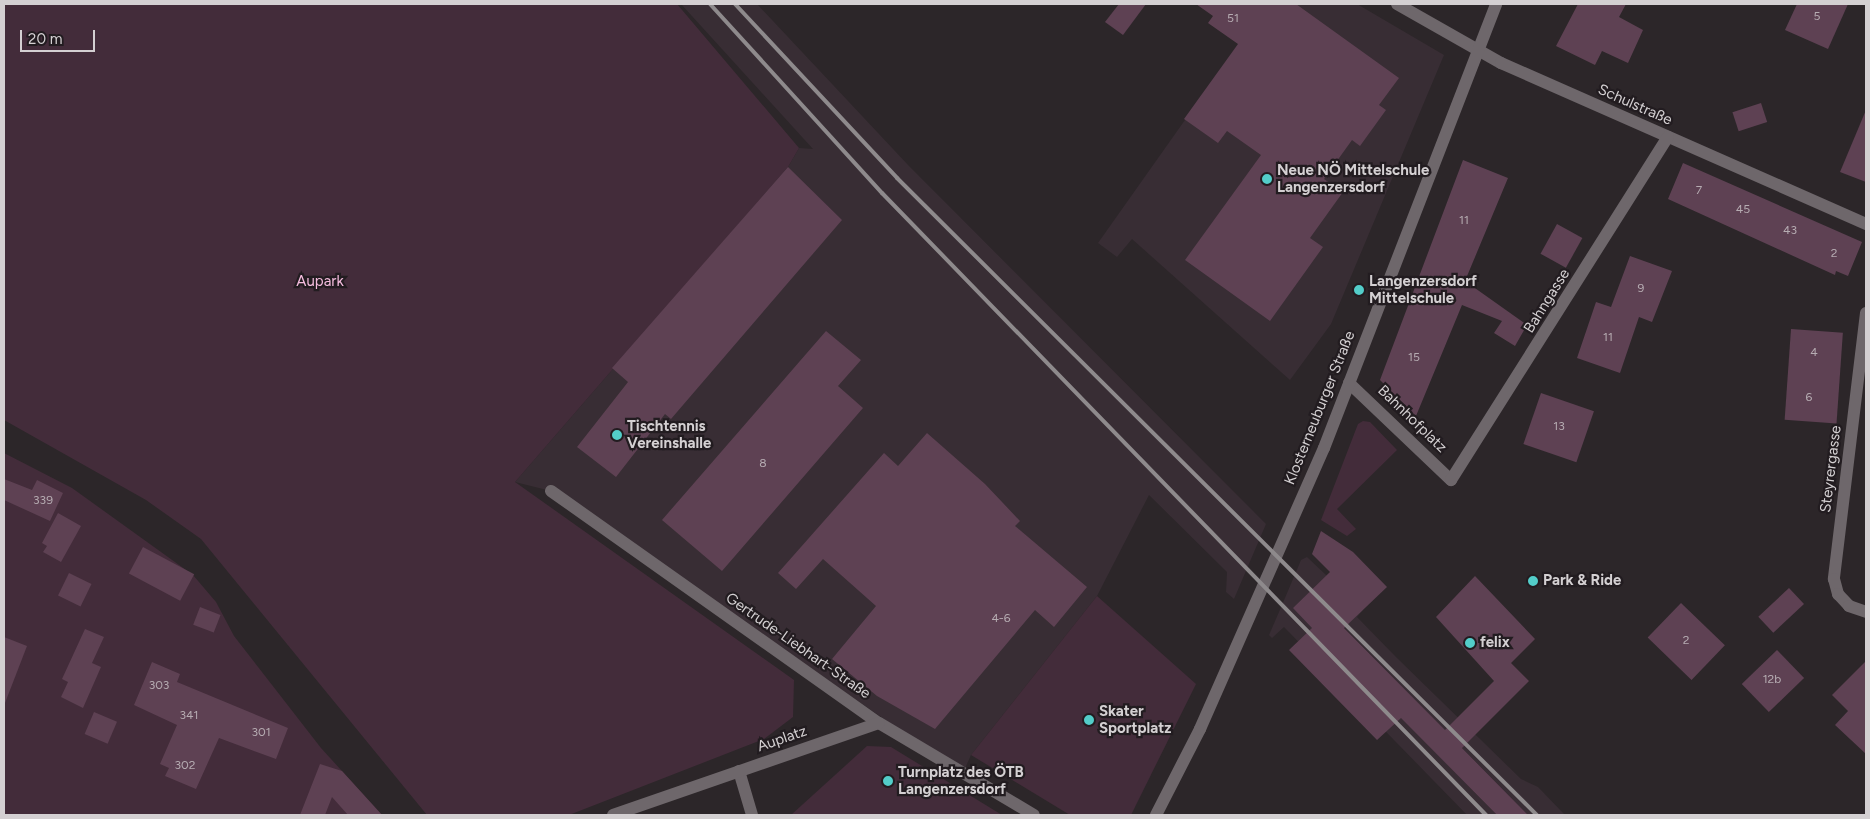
<!DOCTYPE html>
<meta charset="utf-8">
<style>
body{margin:0}
#map{position:relative;width:1870px;height:819px;overflow:hidden;background:#2c2629;font-family:Figtree,sans-serif}
div>[style]{position:absolute}
.built>*{inset:0;background:#382d34}
.green>*{inset:0;background:#432c3a}
.building>*{inset:0;background:#5e4153;transform-origin:0 0}
.street>*{height:12px;margin:-6px;padding:0 6px;transform-origin:6px;border-radius:6px;background:#6e676b}
.rail>*{height:4px;margin:-2px;padding:0 2px;transform-origin:2px;border-radius:2px;background:#8e8a8c}
.dots>*{width:14px;height:14px;translate:-50% -50%;box-sizing:border-box;border:2px solid #221c20;border-radius:50%}
span{translate:-50% -50%;white-space:nowrap;text-align:center;line-height:1.15;-webkit-text-stroke:4.5px #221c20;paint-order:stroke}
.number-label{font-size:12px;color:#b6acb2}
.number-label span{-webkit-text-stroke-width:0}
.street-label{font-size:15px;color:#d4d0d2}
.poi-label{font-size:15px;color:#d4d0d2;font-weight:700}
.left{translate:0 -50%;text-align:left}
.park-label{font-size:15px;color:#f5bcde}
.frame{position:absolute;inset:0;border:5px solid #d4d0d2;pointer-events:none}
.scale{position:absolute;left:20px;top:30px;width:75px;height:22px;box-sizing:border-box;border:2px solid #d4d0d2;border-top:0;padding-left:6px;font-size:15px;line-height:18px;white-space:nowrap;color:#d4d0d2;-webkit-text-stroke:4px #221c20;paint-order:stroke}
</style>
<div id="map">
<div class="built">
<i style="clip-path:polygon(681px 4px,757px 4px,909px 166px,1266px 524px,1234px 599px,1226px 592px,1227px 572px,1149px 495px,1097px 596px,971px 755px,963px 773px,551px 491px,515px 482px,788px 167px,799px 148px,813px 149px)"></i>
<i style="clip-path:polygon(1267px 4px,1357px 4px,1444px 55px,1331px 324px,1290px 380px,1132px 239px,1117px 257px,1098px 243px)"></i>
<i style="clip-path:polygon(1307px 557px,1363px 610px,1357px 617px,1396px 657px,1521px 779px,1538px 787px,1565px 815px,1528px 815px,1321px 604px,1364px 680px,1497px 815px,1467px 815px,1284px 627px,1272px 638px,1269px 635px,1282px 605px,1301px 560px)"></i>
</div>
<div class="green">
<i style="clip-path:polygon(4px 4px,677px 4px,799px 148px,788px 167px,515px 482px,794px 680px,793px 717px,764px 739px,569px 815px,427px 815px,201px 539px,146px 500px,4px 420px)"></i>
<i style="clip-path:polygon(1363px 421px,1370px 422px,1397px 450px,1337px 509px,1356px 529px,1347px 536px,1321px 520px,1358px 424px)"></i>
<i style="clip-path:polygon(4px 453px,72px 488px,193px 575px,216px 602px,234px 636px,321px 748px,382px 815px,4px 815px)"></i>
<i style="clip-path:polygon(1097px 596px,1196px 684px,1131px 815px,1070px 815px,971px 755px)"></i>
<i style="clip-path:polygon(867px 746px,891px 747px,1002px 815px,791px 815px)"></i>
</div>
<div class="building">
<i style="clip-path:polygon(1119px 4px,1146px 4px,1123px 35px,1105px 22px)"></i>
<i style="clip-path:polygon(1196px 4px,1296px 4px,1399px 78px,1379px 105px,1386px 110px,1360px 146px,1352px 140px,1324px 179px,1343px 192px,1310px 238px,1323px 247px,1270px 321px,1185px 260px,1261px 155px,1227px 131px,1218px 143px,1184px 119px,1238px 44px,1208px 23px,1213px 16px)"></i>
<i style="clip-path:polygon(1578px 4px,1626px 4px,1619px 17px,1643px 30px,1628px 63px,1602px 51px,1595px 65px,1556px 46px)"></i>
<i style="clip-path:polygon(1797px 4px,1848px 4px,1828px 49px,1785px 30px)"></i>
<i style="left:1761px;top:103px;width:20px;height:30px;rotate:72deg"></i>
<i style="clip-path:polygon(1866px 110px,1866px 182px,1840px 172px)"></i>
<i style="clip-path:polygon(1463px 160px,1508px 178px,1465px 281px,1527px 325px,1515px 346px,1494px 333px,1502px 321px,1462px 305px,1416px 416px,1380px 380px)"></i>
<i style="clip-path:polygon(1683px 163px,1862px 242px,1848px 276px,1836px 271px,1835px 275px,1668px 199px)"></i>
<i style="clip-path:polygon(788px 167px,842px 220px,671px 419px,665px 414px,616px 477px,577px 447px,628px 382px,612px 368px)"></i>
<i style="left:1557px;top:224px;width:29px;height:34px;rotate:29deg"></i>
<i style="clip-path:polygon(1630px 256px,1672px 271px,1652px 322px,1639px 317px,1620px 373px,1577px 358px,1596px 302px,1611px 307px)"></i>
<i style="left:1791px;top:329px;width:52px;height:91px;rotate:4deg"></i>
<i style="clip-path:polygon(826px 331px,861px 360px,838px 386px,863px 408px,722px 571px,662px 520px)"></i>
<i style="left:1541px;top:393px;width:56px;height:54px;rotate:19deg"></i>
<i style="clip-path:polygon(927px 433px,985px 484px,1020px 521px,1015px 526px,1087px 587px,1054px 627px,1035px 610px,935px 729px,877px 696px,832px 659px,876px 606px,823px 559px,796px 589px,778px 573px,884px 453px,898px 466px)"></i>
<i style="clip-path:polygon(4px 479px,32px 490px,37px 480px,63px 493px,50px 521px,4px 500px)"></i>
<i style="clip-path:polygon(58px 513px,81px 526px,61px 562px,43px 552px,47px 546px,42px 543px)"></i>
<i style="clip-path:polygon(1321px 531px,1353px 552px,1387px 587px,1344px 628px,1445px 730px,1494px 681px,1436px 617px,1475px 576px,1535px 639px,1511px 663px,1529px 681px,1462px 748px,1528px 815px,1497px 815px,1401px 718px,1377px 740px,1289px 650px,1312px 628px,1293px 608px,1330px 572px,1312px 554px)"></i>
<i style="left:143px;top:547px;width:58px;height:30px;rotate:28deg"></i>
<i style="left:69px;top:573px;width:25px;height:25px;rotate:26deg"></i>
<i style="left:1789px;top:588px;width:22px;height:42px;rotate:47deg"></i>
<i style="left:1681px;top:603px;width:61px;height:48px;rotate:44deg"></i>
<i style="left:200px;top:607px;width:22px;height:19px;rotate:21deg"></i>
<i style="clip-path:polygon(85px 629px,104px 637px,92px 663px,101px 667px,83px 708px,61px 697px,68px 682px,62px 679px)"></i>
<i style="clip-path:polygon(4px 637px,27px 646px,5px 703px,4px 703px)"></i>
<i style="left:1777px;top:650px;width:39px;height:49px;rotate:46deg"></i>
<i style="clip-path:polygon(1866px 661px,1866px 754px,1835px 725px,1848px 711px,1832px 695px)"></i>
<i style="clip-path:polygon(152px 662px,180px 674px,177px 682px,288px 728px,276px 759px,219px 738px,196px 789px,165px 776px,169px 768px,160px 764px,177px 725px,134px 705px)"></i>
<i style="left:94px;top:712px;width:25px;height:24px;rotate:23deg"></i>
<i style="clip-path:polygon(320px 764px,342px 771px,382px 815px,348px 815px,332px 797px,325px 815px,300px 815px)"></i>
</div>
<div class="street">
<i style="left:1397px;top:4px;width:120px;rotate:29.6deg"></i>
<i style="left:1501px;top:63px;width:399px;rotate:23.8deg"></i>
<i style="left:1866px;top:313px;width:268px;rotate:96.9deg"></i>
<i style="left:1834px;top:579px;width:16px;rotate:75deg"></i>
<i style="left:1838px;top:594px;width:16px;rotate:47deg"></i>
<i style="left:1849px;top:606px;width:18px;rotate:19deg"></i>
<i style="left:1349px;top:383px;width:141px;rotate:43.6deg"></i>
<i style="left:1451px;top:480px;width:406px;rotate:-57.7deg"></i>
<i style="left:551px;top:491px;width:402px;rotate:35.3deg"></i>
<i style="left:879px;top:723px;width:180px;rotate:30.7deg"></i>
<i style="left:739px;top:771px;width:46px;rotate:73.5deg"></i>
<i style="left:613px;top:815px;width:281px;rotate:-19.1deg"></i>
<i style="left:1156px;top:815px;width:97px;rotate:-62.9deg"></i>
<i style="left:1200px;top:729px;width:307px;rotate:-66.2deg"></i>
<i style="left:1324px;top:448px;width:476px;rotate:-68.8deg"></i>
</div>
<div class="rail">
<i style="left:710px;top:4px;width:256px;rotate:47.7deg"></i>
<i style="left:882px;top:193px;width:867px;rotate:45.84deg"></i>
<i style="left:735px;top:4px;width:238px;rotate:47deg"></i>
<i style="left:897px;top:178px;width:903px;rotate:44.87deg"></i>
</div>
<div class="dots">
<i style="left:1267px;top:179px;background:#53cdc9"></i>
<i style="left:1359px;top:290px;background:#53cdc9"></i>
<i style="left:617px;top:435px;background:#53cdc9"></i>
<i style="left:1533px;top:581px;background:#53cdc9"></i>
<i style="left:1470px;top:643px;background:#53cdc9"></i>
<i style="left:1089px;top:720px;background:#53cdc9"></i>
<i style="left:888px;top:781px;background:#53cdc9"></i>
</div>
<div class="number-label">
<span style="left:1817px;top:17px">5</span>
<span style="left:1233px;top:19px">51</span>
<span style="left:1699px;top:191px">7</span>
<span style="left:1743px;top:210px">45</span>
<span style="left:1464px;top:221px">11</span>
<span style="left:1790px;top:231px">43</span>
<span style="left:1834px;top:254px">2</span>
<span style="left:1641px;top:289px">9</span>
<span style="left:1608px;top:338px">11</span>
<span style="left:1814px;top:353px">4</span>
<span style="left:1414px;top:358px">15</span>
<span style="left:1809px;top:398px">6</span>
<span style="left:1559px;top:427px">13</span>
<span style="left:763px;top:464px">8</span>
<span style="left:43px;top:501px">339</span>
<span style="left:1001px;top:619px">4-6</span>
<span style="left:1686px;top:641px">2</span>
<span style="left:1772px;top:680px">12b</span>
<span style="left:159px;top:686px">303</span>
<span style="left:189px;top:716px">341</span>
<span style="left:261px;top:733px">301</span>
<span style="left:185px;top:766px">302</span>
</div>
<div class="street-label">
<span style="left:1635px;top:105px;rotate:24deg">Schulstraße</span>
<span style="left:1547px;top:301px;rotate:-58deg">Bahngasse</span>
<span style="left:1320px;top:408px;rotate:-68deg">Klosterneuburger Straße</span>
<span style="left:1412px;top:419px;rotate:44deg">Bahnhofplatz</span>
<span style="left:1831px;top:469px;rotate:-83deg">Steyrergasse</span>
<span style="left:798px;top:646px;rotate:35deg">Gertrude-Liebhart-Straße</span>
<span style="left:782px;top:739px;rotate:-19deg">Auplatz</span>
</div>
<div class="poi-label">
<span class="left" style="left:1277px;top:179px">Neue NÖ Mittelschule<br>Langenzersdorf</span>
<span class="left" style="left:1369px;top:290px">Langenzersdorf<br>Mittelschule</span>
<span class="left" style="left:627px;top:435px">Tischtennis<br>Vereinshalle</span>
<span class="left" style="left:1543px;top:581px">Park &amp; Ride</span>
<span class="left" style="left:1480px;top:643px">felix</span>
<span class="left" style="left:1099px;top:720px">Skater<br>Sportplatz</span>
<span class="left" style="left:898px;top:781px">Turnplatz des ÖTB<br>Langenzersdorf</span>
</div>
<div class="park-label">
<span style="left:320px;top:282px">Aupark</span>
</div>
<div class="frame"></div>
<div class="scale">20 m</div>
</div>
